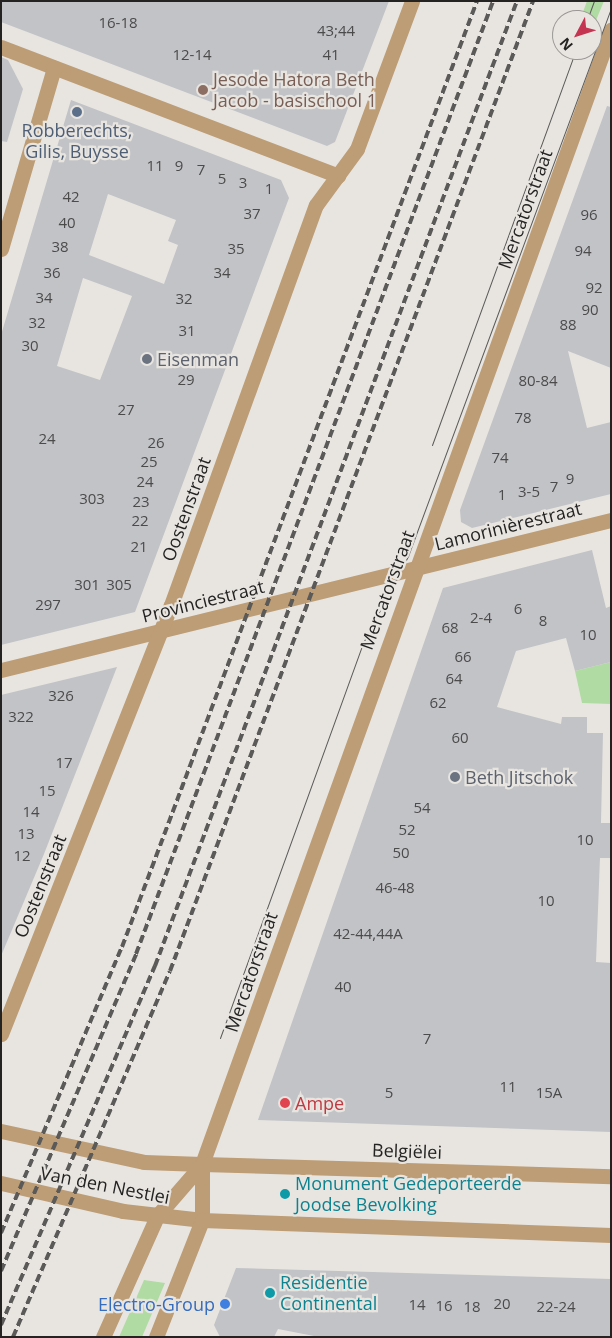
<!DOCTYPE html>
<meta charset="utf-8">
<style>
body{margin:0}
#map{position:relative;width:612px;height:1338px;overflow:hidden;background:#e8e5e1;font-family:"Open Sans",sans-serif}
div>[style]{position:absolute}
.green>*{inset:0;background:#b0dba3}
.building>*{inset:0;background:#c2c3c7}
.minor>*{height:15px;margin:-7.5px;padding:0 7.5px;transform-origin:7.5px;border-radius:7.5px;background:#bd9d75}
.tertiary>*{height:15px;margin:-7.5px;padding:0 7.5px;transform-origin:7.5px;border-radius:7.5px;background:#bd9d75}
.tram>*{height:1px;margin:-0.5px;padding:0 0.5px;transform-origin:0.5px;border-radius:0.5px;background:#5b5a58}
.rail>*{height:4px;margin-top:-2px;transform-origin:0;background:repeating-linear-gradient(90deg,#5b5a58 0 8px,transparent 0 12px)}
.dots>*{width:14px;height:14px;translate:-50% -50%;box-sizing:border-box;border:2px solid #e8e5e1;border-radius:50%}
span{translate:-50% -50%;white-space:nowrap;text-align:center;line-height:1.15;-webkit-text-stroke:4.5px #e8e5e1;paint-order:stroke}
.number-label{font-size:15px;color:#4c4b4b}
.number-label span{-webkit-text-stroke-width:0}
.education-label{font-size:18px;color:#785e54}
.left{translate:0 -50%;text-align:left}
.service-label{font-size:18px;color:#4e5e75}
.street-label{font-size:18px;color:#242322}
.worship-label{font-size:18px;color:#5b616d}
.health-label{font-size:18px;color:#be3a42}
.culture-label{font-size:18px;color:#0d838f}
.shop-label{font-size:18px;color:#366cbe}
.right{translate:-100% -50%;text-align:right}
.frame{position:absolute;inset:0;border:2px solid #242322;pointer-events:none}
.north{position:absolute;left:552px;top:10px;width:50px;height:50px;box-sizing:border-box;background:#e8e5e1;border:1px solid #9a9795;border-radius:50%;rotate:230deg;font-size:14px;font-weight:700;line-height:20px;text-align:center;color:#242322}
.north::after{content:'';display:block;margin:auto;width:18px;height:22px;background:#c53451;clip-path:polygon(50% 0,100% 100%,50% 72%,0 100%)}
</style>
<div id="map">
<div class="green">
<i style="clip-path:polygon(587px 1px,604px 1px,592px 30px,592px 20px,580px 20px)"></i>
<i style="clip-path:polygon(611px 662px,611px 704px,582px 703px,575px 671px)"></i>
<i style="clip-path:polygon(144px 1280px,165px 1283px,142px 1337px,119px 1337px)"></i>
</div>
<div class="building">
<i style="clip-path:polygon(1px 1px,389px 1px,335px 142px,327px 146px,1px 22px)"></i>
<i style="clip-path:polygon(1px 57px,8px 60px,23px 89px,7px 142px,1px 141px)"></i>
<i style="clip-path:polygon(evenodd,71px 100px,281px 180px,289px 198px,135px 612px,1px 645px,1px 335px,71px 100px,108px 194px,176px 220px,168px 241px,178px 245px,164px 284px,89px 255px,108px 194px,71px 100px,83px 278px,132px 296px,100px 380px,57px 366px,83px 278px)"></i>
<i style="clip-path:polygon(607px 106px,611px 107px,611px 368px,568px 351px,587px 428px,611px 422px,611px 494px,472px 528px,461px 522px,460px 510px)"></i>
<i style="clip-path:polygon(592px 550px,606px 608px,611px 606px,611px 662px,575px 671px,566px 638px,516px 651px,497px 707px,561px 724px,562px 717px,587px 717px,587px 733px,603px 733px,601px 823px,611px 823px,611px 858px,600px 858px,596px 962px,611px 963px,611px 1132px,258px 1120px,443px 588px)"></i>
<i style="clip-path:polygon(117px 667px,44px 854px,1px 956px,1px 695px)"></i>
<i style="clip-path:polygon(236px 1268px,611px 1279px,611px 1337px,319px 1337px,278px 1329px,274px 1337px,220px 1337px,214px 1325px)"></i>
</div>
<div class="minor">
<i style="left:1px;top:47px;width:361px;rotate:20.9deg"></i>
<i style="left:1px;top:249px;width:189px;rotate:-73.7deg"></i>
<i style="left:1px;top:670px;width:628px;rotate:-13.82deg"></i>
<i style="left:1px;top:1034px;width:461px;rotate:-68.4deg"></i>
<i style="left:171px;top:605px;width:425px;rotate:-70.1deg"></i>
<i style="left:316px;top:205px;width:69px;rotate:-53.8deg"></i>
<i style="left:357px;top:149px;width:158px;rotate:-69.6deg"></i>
<i style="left:1px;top:1131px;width:146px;rotate:12.2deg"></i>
<i style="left:144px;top:1162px;width:58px;rotate:2deg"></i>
<i style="left:1px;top:1183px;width:125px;rotate:12.9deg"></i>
<i style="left:123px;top:1211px;width:80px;rotate:6.5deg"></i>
<i style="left:202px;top:1220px;width:56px;rotate:-90deg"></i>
<i style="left:202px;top:1164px;width:1206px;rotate:-70.17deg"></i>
</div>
<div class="tertiary">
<i style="left:103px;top:1337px;width:133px;rotate:-65.9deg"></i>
<i style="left:157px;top:1216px;width:69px;rotate:-49.1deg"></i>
<i style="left:202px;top:1164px;width:409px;rotate:1.7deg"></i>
<i style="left:156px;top:1337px;width:126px;rotate:-68.5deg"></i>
<i style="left:202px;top:1220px;width:409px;rotate:2.1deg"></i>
</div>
<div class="tram">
<i style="left:587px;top:20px;width:20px;rotate:-70deg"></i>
<i style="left:432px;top:445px;width:420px;rotate:-70deg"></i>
<i style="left:220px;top:1038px;width:422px;rotate:-70.1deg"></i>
<i style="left:364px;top:641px;width:96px;rotate:-62.6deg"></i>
<i style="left:408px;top:556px;width:584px;rotate:-69.67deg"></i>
</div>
<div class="rail">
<i style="left:1px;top:1233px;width:311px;rotate:-67.1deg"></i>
<i style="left:122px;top:947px;width:1010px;rotate:-69.43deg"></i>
<i style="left:1px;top:1271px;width:345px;rotate:-66.9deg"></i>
<i style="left:136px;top:954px;width:1018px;rotate:-69.46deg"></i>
<i style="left:1px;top:1325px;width:391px;rotate:-66.8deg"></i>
<i style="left:155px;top:966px;width:1031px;rotate:-69.44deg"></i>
<i style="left:13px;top:1337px;width:398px;rotate:-66.8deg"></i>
<i style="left:170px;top:971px;width:1036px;rotate:-69.48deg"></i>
</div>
<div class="dots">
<i style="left:203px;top:90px;background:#8d6e63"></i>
<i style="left:77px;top:112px;background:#5c6f8a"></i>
<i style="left:147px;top:359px;background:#6b7280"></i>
<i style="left:455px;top:777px;background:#6b7280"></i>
<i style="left:285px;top:1103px;background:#e0444e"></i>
<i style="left:285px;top:1194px;background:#0f9aa8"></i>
<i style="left:270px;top:1293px;background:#0f9aa8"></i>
<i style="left:225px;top:1304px;background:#3f7fe0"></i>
</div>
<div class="number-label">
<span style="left:118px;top:23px">16-18</span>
<span style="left:336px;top:31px">43;44</span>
<span style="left:192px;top:55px">12-14</span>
<span style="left:331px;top:55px">41</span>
<span style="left:155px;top:166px">11</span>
<span style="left:179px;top:166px">9</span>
<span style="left:201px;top:170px">7</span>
<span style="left:222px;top:179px">5</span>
<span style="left:243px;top:183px">3</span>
<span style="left:269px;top:189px">1</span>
<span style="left:71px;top:197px">42</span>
<span style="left:252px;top:214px">37</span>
<span style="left:589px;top:215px">96</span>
<span style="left:67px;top:223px">40</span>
<span style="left:60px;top:247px">38</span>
<span style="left:236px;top:249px">35</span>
<span style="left:583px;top:251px">94</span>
<span style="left:52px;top:273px">36</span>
<span style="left:222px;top:273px">34</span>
<span style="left:594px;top:288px">92</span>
<span style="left:44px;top:298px">34</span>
<span style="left:184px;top:299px">32</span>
<span style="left:590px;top:310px">90</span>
<span style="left:37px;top:323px">32</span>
<span style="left:568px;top:325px">88</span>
<span style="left:187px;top:331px">31</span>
<span style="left:30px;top:346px">30</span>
<span style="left:186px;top:380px">29</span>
<span style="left:538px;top:381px">80-84</span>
<span style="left:126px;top:410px">27</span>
<span style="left:523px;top:418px">78</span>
<span style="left:47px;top:439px">24</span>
<span style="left:156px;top:443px">26</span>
<span style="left:500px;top:458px">74</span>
<span style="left:149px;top:462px">25</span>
<span style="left:570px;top:479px">9</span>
<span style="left:145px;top:482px">24</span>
<span style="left:554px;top:487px">7</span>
<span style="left:529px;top:492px">3-5</span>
<span style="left:502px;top:495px">1</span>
<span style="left:92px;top:499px">303</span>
<span style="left:141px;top:502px">23</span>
<span style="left:140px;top:521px">22</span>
<span style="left:139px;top:547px">21</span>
<span style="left:87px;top:585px">301</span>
<span style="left:119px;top:585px">305</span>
<span style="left:48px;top:605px">297</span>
<span style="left:518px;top:609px">6</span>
<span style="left:481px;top:618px">2-4</span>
<span style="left:543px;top:621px">8</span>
<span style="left:450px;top:628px">68</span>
<span style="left:588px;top:635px">10</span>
<span style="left:463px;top:657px">66</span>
<span style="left:454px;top:679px">64</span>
<span style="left:61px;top:696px">326</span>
<span style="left:438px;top:703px">62</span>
<span style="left:21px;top:717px">322</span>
<span style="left:460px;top:738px">60</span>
<span style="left:64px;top:763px">17</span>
<span style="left:47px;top:791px">15</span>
<span style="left:422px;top:808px">54</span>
<span style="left:31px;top:812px">14</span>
<span style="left:407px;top:830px">52</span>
<span style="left:26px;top:834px">13</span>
<span style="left:585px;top:840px">10</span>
<span style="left:401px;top:853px">50</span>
<span style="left:22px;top:856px">12</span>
<span style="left:395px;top:888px">46-48</span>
<span style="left:546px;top:901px">10</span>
<span style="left:368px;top:934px">42-44,44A</span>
<span style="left:343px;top:987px">40</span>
<span style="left:427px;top:1039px">7</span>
<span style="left:508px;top:1087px">11</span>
<span style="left:389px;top:1093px">5</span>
<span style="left:549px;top:1093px">15A</span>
<span style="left:502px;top:1304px">20</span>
<span style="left:417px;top:1305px">14</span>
<span style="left:444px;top:1306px">16</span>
<span style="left:472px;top:1307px">18</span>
<span style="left:556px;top:1307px">22-24</span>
</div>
<div class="education-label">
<span class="left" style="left:213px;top:90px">Jesode Hatora Beth<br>Jacob - basischool 1</span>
</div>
<div class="service-label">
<span style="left:77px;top:141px">Robberechts,<br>Gilis, Buysse</span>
</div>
<div class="street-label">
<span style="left:525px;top:209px;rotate:-70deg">Mercatorstraat</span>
<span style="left:186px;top:509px;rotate:-70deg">Oostenstraat</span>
<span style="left:508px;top:526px;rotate:-14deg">Lamorinièrestraat</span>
<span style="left:387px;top:590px;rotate:-70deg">Mercatorstraat</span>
<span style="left:203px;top:601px;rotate:-14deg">Provinciestraat</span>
<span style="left:40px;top:886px;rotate:-68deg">Oostenstraat</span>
<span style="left:251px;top:972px;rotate:-71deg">Mercatorstraat</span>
<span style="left:407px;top:1151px;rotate:2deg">Belgiëlei</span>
<span style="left:105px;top:1185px;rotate:11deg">Van den Nestlei</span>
</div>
<div class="worship-label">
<span class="left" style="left:157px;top:359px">Eisenman</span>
<span class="left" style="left:465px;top:777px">Beth Jitschok</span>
</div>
<div class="health-label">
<span class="left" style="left:295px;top:1103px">Ampe</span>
</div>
<div class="culture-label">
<span class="left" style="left:295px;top:1194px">Monument Gedeporteerde<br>Joodse Bevolking</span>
<span class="left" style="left:280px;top:1293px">Residentie<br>Continental</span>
</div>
<div class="shop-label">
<span class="right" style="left:215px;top:1304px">Electro-Group</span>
</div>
<div class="frame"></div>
<div class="north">N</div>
</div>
